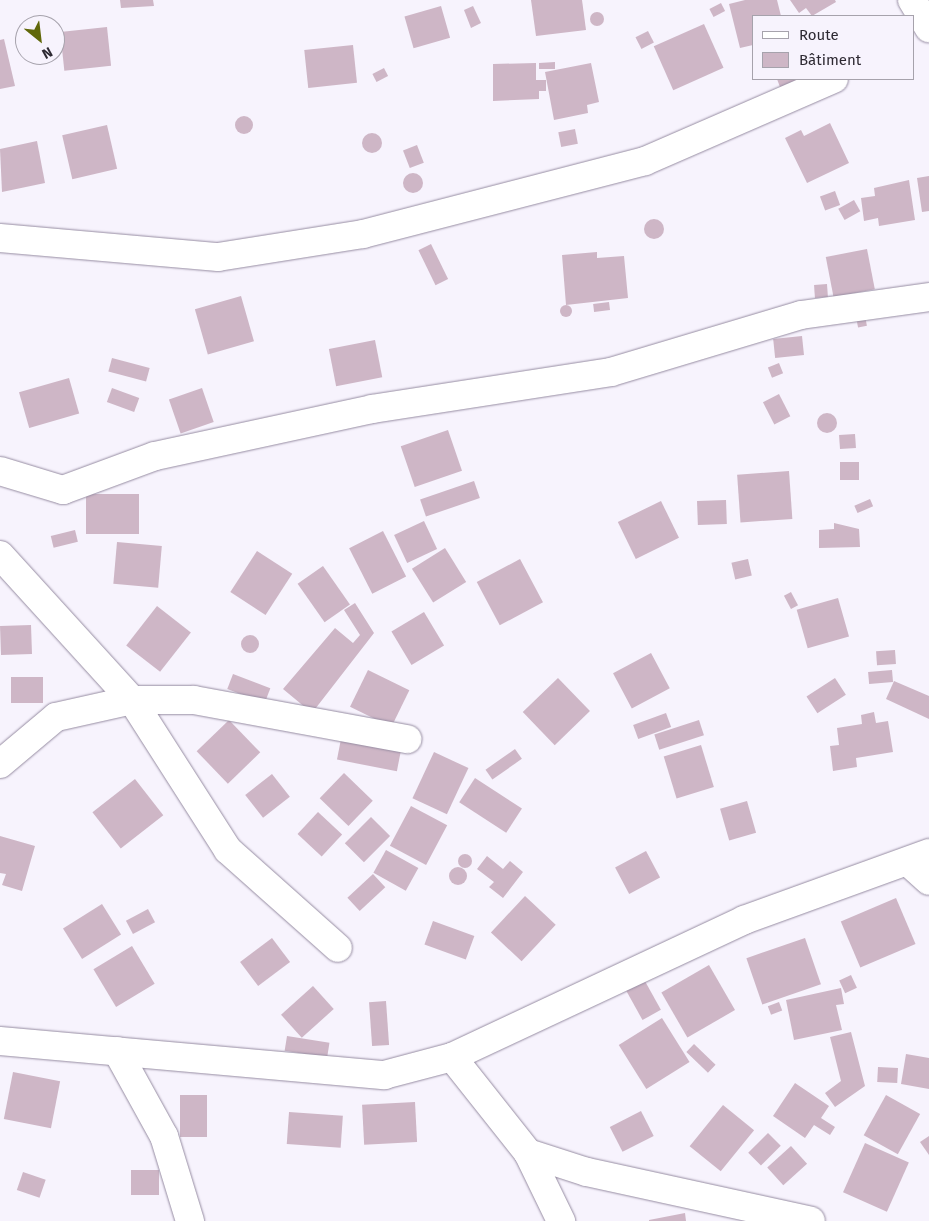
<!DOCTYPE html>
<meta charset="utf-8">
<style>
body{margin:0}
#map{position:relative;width:929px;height:1221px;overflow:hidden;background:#f7f3fd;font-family:"Fira Sans",sans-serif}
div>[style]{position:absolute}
.building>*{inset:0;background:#ceb6c6;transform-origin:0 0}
.round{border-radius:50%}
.roads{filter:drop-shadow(0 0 1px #968ca2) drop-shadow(0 0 1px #968ca2)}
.street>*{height:28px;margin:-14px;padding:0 14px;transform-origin:14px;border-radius:14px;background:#fff}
span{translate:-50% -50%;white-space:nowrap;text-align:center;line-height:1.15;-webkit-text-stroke:4.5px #f7f3fd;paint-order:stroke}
.legend{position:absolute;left:752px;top:15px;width:162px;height:65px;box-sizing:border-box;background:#f7f3fd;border:1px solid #a6a2ac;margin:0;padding:6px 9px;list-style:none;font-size:15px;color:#2d2932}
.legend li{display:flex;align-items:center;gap:10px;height:25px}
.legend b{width:25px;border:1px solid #a6a2ac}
.north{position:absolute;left:15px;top:15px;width:50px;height:50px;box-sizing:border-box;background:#f7f3fd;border:1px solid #a6a2ac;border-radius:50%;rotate:151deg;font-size:14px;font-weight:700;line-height:20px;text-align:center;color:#2d2932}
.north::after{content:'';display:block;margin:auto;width:18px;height:22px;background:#61680a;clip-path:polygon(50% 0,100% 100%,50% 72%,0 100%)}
</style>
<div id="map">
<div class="building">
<i style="clip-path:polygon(120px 0,153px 0,154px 6px,121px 8px)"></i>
<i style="clip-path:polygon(531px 0,582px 0,586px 30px,536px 36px)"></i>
<i style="clip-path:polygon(745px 0,777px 0,781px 16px,753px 16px,753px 45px,740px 48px,729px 4px)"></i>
<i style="clip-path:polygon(790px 0,835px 0,836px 2px,812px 16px,806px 8px,799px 13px)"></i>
<i style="left:721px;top:3px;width:9px;height:13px;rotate:63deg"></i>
<i style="left:441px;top:6px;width:33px;height:38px;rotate:74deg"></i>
<i style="clip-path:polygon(473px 6px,481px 23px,471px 28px,464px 10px)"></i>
<i class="round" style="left:590px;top:12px;width:14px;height:14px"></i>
<i style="left:704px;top:24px;width:48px;height:55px;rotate:66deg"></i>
<i style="left:107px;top:27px;width:39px;height:47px;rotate:84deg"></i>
<i style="left:648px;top:31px;width:13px;height:14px;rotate:63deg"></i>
<i style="clip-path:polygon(4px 39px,15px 86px,0 89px,0 40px)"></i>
<i style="left:353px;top:45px;width:38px;height:49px;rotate:84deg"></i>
<i style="clip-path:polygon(555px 62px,555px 69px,539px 69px,539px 63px)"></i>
<i style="clip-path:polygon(536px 63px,536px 80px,546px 80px,546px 91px,539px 91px,539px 99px,493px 101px,493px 64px)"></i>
<i style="clip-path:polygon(591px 63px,599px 102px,587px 105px,588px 113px,554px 120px,545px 72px)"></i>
<i style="left:384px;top:68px;width:9px;height:13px;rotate:63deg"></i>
<i style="clip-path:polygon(777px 79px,803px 79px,780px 87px)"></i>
<i class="round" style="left:235px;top:116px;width:18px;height:18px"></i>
<i style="clip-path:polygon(830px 123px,849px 163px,807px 183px,785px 138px,801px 130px,804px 136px)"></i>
<i style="left:107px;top:125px;width:45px;height:46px;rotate:77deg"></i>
<i style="left:575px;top:129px;width:15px;height:17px;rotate:79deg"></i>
<i class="round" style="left:362px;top:133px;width:20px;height:20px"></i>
<i style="clip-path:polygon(37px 141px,45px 183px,2px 192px,0 149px)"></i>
<i style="left:417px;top:145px;width:19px;height:15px;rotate:69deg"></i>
<i class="round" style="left:403px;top:173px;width:20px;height:20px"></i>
<i style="clip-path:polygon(929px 176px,929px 211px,922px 212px,917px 178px)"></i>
<i style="clip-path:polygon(909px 180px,915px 220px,879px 226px,878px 218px,864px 221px,861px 198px,875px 196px,874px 188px)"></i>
<i style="left:835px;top:191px;width:15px;height:16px;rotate:70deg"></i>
<i style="left:854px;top:200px;width:13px;height:18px;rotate:61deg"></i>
<i class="round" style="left:644px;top:219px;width:20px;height:20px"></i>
<i style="left:431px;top:244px;width:39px;height:14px;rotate:64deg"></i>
<i style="left:867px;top:249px;width:41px;height:42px;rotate:79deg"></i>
<i style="clip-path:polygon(597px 252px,597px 258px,624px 256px,628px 298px,566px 305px,562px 255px)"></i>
<i style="left:827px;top:284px;width:13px;height:13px;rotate:86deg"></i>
<i style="left:241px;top:296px;width:47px;height:48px;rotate:74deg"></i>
<i style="left:609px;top:302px;width:8px;height:16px;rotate:83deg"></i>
<i class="round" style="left:560px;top:305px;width:12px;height:12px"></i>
<i style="left:865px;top:316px;width:10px;height:9px;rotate:79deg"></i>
<i style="left:802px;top:336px;width:19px;height:29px;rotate:84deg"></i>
<i style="left:375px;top:340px;width:38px;height:47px;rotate:79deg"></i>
<i style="left:112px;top:358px;width:39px;height:14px;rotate:15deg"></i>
<i style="left:779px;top:363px;width:11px;height:12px;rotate:68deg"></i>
<i style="left:69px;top:378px;width:37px;height:52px;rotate:74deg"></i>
<i style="left:112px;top:388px;width:29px;height:15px;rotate:20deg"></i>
<i style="left:202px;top:388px;width:36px;height:35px;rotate:71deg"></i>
<i style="left:779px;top:394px;width:25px;height:18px;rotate:63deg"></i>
<i class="round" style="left:817px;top:413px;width:20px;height:20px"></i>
<i style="left:448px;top:430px;width:43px;height:50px;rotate:71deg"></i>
<i style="left:855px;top:434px;width:14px;height:16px;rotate:86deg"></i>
<i style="left:840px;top:462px;width:19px;height:18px"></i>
<i style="left:789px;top:471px;width:48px;height:52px;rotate:86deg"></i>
<i style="left:474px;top:481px;width:18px;height:57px;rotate:71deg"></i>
<i style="left:86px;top:494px;width:53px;height:40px"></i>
<i style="left:870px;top:499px;width:8px;height:17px;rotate:67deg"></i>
<i style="left:726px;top:500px;width:24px;height:29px;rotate:88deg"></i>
<i style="left:661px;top:501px;width:41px;height:48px;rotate:64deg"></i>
<i style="left:424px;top:521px;width:31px;height:33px;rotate:65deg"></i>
<i style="clip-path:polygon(834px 523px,859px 529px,860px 547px,819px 548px,819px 530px,834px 529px)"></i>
<i style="left:75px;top:530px;width:12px;height:25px;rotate:76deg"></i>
<i style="left:383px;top:531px;width:51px;height:38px;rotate:63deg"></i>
<i style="left:117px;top:542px;width:45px;height:42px;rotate:5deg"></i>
<i style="left:445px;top:548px;width:40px;height:39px;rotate:58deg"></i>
<i style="left:257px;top:551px;width:42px;height:49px;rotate:33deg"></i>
<i style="left:520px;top:559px;width:49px;height:49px;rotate:62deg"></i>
<i style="left:748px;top:559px;width:17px;height:17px;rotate:77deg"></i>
<i style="left:323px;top:566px;width:47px;height:31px;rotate:55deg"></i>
<i style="left:791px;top:592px;width:15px;height:8px;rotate:62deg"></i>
<i style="left:838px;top:598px;width:40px;height:43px;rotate:74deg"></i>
<i style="clip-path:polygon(355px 603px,374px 633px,312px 713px,283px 689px,335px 628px,353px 643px,360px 635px,344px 610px)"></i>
<i style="left:157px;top:606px;width:43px;height:50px;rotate:38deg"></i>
<i style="left:424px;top:612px;width:39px;height:38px;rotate:59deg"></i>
<i style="left:31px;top:625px;width:29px;height:31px;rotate:88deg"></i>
<i class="round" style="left:241px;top:635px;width:18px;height:18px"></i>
<i style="left:895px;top:650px;width:14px;height:19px;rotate:86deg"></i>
<i style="left:651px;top:653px;width:40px;height:43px;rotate:62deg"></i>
<i style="left:368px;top:670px;width:46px;height:41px;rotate:26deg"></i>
<i style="left:892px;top:670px;width:12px;height:24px;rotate:85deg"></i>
<i style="left:233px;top:674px;width:40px;height:16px;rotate:21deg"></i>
<i style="left:43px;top:677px;width:26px;height:32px;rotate:90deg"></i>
<i style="left:558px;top:678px;width:46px;height:49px;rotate:46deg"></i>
<i style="left:835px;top:678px;width:20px;height:34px;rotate:57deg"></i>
<i style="clip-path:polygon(894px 681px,929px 696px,929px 719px,886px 699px)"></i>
<i style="clip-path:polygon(874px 712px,876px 723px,888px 721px,893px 752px,856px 758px,857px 767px,833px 771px,830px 746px,839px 745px,837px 728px,862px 724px,861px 715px)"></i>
<i style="left:666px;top:713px;width:15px;height:35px;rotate:70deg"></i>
<i style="left:229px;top:720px;width:45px;height:45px;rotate:46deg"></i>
<i style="left:699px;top:720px;width:16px;height:47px;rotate:72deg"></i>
<i style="left:341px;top:739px;width:61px;height:21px;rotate:11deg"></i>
<i style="left:701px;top:745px;width:44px;height:39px;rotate:73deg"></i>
<i style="left:515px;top:749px;width:12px;height:36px;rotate:55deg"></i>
<i style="left:434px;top:752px;width:38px;height:51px;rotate:25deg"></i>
<i style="left:344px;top:773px;width:40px;height:35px;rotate:44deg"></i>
<i style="left:272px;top:774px;width:29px;height:34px;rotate:52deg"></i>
<i style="left:475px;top:778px;width:56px;height:29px;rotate:33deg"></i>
<i style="left:135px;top:779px;width:46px;height:54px;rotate:52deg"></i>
<i style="left:747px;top:801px;width:33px;height:28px;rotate:74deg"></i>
<i style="left:411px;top:806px;width:41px;height:45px;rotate:28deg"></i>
<i style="left:318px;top:812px;width:33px;height:30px;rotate:43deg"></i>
<i style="left:371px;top:817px;width:27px;height:37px;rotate:45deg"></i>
<i style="clip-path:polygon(0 836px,35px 846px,22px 891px,2px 885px,6px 874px,0 873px)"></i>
<i style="left:386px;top:850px;width:37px;height:26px;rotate:29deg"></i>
<i style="left:646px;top:851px;width:30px;height:35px;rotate:62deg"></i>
<i class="round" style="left:458px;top:854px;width:14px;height:14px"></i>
<i style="clip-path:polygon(487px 856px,503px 869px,510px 861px,523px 872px,503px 898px,489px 887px,494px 882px,477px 869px)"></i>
<i class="round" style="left:449px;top:867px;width:18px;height:18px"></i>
<i style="left:373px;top:874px;width:18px;height:35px;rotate:47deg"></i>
<i style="left:525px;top:896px;width:42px;height:50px;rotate:43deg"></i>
<i style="left:896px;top:898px;width:50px;height:60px;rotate:67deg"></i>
<i style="left:102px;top:904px;width:36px;height:46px;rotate:58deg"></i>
<i style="left:148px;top:909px;width:15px;height:25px;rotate:62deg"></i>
<i style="left:433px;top:921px;width:44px;height:25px;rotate:20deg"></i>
<i style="left:272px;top:938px;width:30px;height:40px;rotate:53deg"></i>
<i style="left:805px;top:938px;width:49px;height:62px;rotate:71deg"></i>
<i style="left:132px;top:946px;width:44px;height:45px;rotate:59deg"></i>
<i style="left:709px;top:965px;width:52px;height:55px;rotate:60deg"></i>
<i style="left:641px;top:974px;width:41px;height:21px;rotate:61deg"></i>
<i style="left:851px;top:975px;width:14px;height:13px;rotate:65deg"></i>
<i style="left:313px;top:986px;width:31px;height:43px;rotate:48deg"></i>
<i style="clip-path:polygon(841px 988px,844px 1004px,836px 1005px,842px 1030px,794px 1040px,786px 1000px)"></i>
<i style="left:386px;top:1001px;width:44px;height:17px;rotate:86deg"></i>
<i style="left:779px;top:1002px;width:9px;height:12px;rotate:69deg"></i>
<i style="left:662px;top:1018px;width:52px;height:51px;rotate:58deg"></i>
<i style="clip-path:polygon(851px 1032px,865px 1086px,835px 1107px,825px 1093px,841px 1081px,830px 1037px)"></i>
<i style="left:287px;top:1036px;width:43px;height:15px;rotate:9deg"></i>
<i style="left:694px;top:1044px;width:30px;height:11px;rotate:44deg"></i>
<i style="clip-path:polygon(906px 1054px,929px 1058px,929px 1089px,901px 1084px)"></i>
<i style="left:878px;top:1067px;width:20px;height:15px;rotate:3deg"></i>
<i style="left:13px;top:1072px;width:48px;height:48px;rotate:11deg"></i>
<i style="clip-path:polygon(795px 1083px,829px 1106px,821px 1118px,835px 1127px,830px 1135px,814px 1125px,805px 1138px,773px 1116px)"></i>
<i style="left:180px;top:1095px;width:27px;height:42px"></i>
<i style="left:886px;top:1095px;width:39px;height:46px;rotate:29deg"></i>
<i style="left:415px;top:1102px;width:40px;height:53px;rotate:87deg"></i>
<i style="left:723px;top:1105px;width:40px;height:53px;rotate:39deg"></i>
<i style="left:641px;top:1111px;width:28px;height:35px;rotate:63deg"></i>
<i style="left:289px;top:1112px;width:54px;height:32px;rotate:4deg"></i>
<i style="left:768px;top:1133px;width:18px;height:28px;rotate:45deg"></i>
<i style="clip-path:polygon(929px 1136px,929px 1155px,920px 1142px)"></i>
<i style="left:865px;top:1143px;width:48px;height:54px;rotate:24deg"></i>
<i style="left:791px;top:1146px;width:24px;height:32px;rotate:48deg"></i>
<i style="left:131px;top:1170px;width:28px;height:25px"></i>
<i style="left:23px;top:1172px;width:24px;height:19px;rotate:19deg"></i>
<i style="clip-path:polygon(685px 1213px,686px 1221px,649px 1221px,649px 1220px)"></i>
</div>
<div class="roads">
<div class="street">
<i style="left:912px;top:0;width:33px;rotate:59deg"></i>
<i style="left:0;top:238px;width:219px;rotate:5deg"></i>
<i style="left:218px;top:257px;width:147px;rotate:-9deg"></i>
<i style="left:363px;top:234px;width:291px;rotate:-14.5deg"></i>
<i style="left:645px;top:161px;width:206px;rotate:-23.5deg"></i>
<i style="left:0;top:471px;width:66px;rotate:16.8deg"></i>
<i style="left:63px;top:490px;width:98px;rotate:-20.3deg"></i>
<i style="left:155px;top:456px;width:222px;rotate:-12.2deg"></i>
<i style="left:372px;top:409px;width:242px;rotate:-8.8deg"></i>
<i style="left:611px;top:372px;width:198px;rotate:-16.7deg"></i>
<i style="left:801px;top:315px;width:129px;rotate:-8deg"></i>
<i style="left:0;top:555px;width:196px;rotate:47.7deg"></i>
<i style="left:132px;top:700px;width:178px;rotate:57.4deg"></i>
<i style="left:228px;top:850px;width:147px;rotate:41.7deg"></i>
<i style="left:0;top:764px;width:73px;rotate:-40deg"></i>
<i style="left:56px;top:717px;width:78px;rotate:-12.6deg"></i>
<i style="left:132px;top:700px;width:62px"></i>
<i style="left:194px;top:700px;width:217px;rotate:10.4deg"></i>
<i style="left:908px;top:862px;width:28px;rotate:42deg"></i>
<i style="left:0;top:1041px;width:386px;rotate:5.1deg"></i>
<i style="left:384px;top:1075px;width:70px;rotate:-14.8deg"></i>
<i style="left:452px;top:1057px;width:323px;rotate:-25.1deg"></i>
<i style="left:744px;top:920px;width:197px;rotate:-19.9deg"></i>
<i style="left:117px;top:1051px;width:97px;rotate:61.1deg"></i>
<i style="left:164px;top:1136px;width:89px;rotate:73deg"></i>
<i style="left:452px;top:1057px;width:122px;rotate:51.6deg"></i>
<i style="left:528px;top:1153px;width:76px;rotate:64.1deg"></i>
<i style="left:528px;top:1153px;width:62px;rotate:17.9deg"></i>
<i style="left:587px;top:1172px;width:229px;rotate:12.3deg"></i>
</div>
</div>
<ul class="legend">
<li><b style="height:6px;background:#fff"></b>Route</li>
<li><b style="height:14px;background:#ceb6c6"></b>Bâtiment</li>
</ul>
<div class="north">N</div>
</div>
